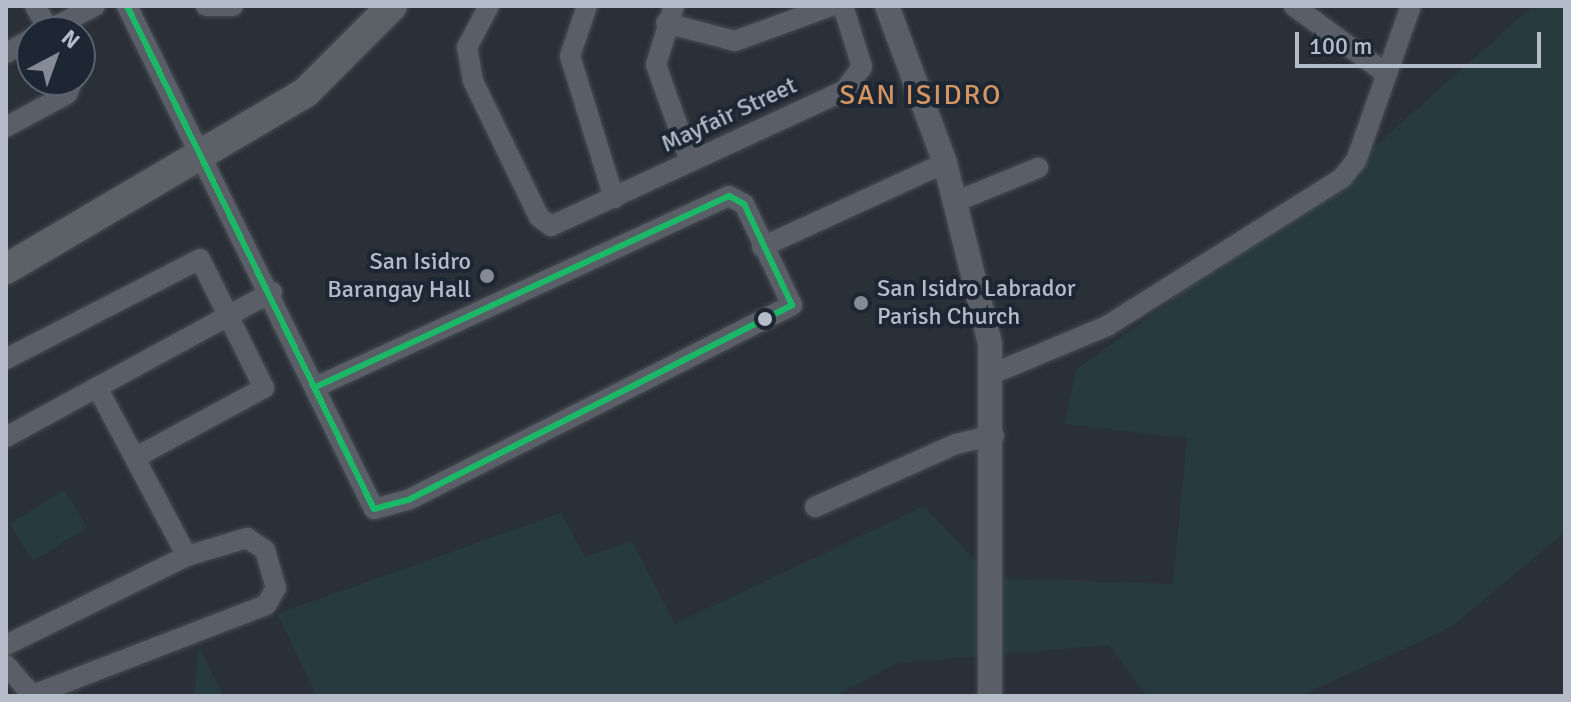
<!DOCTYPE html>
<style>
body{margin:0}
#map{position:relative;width:1571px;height:702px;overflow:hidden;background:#2a3038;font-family:Signika,sans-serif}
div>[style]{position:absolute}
.green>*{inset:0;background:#273a3e;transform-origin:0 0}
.roads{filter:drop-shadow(0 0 2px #484c53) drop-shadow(0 0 2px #484c53)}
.minor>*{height:20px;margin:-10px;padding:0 10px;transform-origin:10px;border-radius:10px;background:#5a5e66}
.tertiary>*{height:24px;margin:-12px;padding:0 12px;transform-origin:12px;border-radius:12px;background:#5a5e66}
.primary>*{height:30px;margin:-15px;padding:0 15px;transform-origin:15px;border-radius:15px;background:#5c6168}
.bus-1>*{height:6px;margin:-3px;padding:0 3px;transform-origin:3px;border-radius:3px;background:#1ab867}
.dots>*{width:22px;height:22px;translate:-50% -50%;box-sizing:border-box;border:4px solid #1d2633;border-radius:50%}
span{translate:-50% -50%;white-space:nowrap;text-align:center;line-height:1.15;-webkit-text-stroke:8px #1d2633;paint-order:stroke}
.street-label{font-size:24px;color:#b4bcc9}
.poi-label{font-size:24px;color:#b4bcc9}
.right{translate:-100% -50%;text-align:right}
.left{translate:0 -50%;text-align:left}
.quarter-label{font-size:28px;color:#d59563;letter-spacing:2px}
.frame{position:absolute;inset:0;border:8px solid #b4bcc9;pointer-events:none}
.north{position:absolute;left:16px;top:16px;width:80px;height:80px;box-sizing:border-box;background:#1d2633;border:2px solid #59626f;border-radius:50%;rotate:41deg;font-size:22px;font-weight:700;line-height:32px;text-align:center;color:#b4bcc9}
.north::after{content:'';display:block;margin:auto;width:28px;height:36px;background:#848b96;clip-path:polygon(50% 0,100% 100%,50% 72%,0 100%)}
.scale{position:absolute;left:1295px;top:32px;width:246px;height:36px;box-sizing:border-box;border:4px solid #b4bcc9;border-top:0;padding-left:10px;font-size:24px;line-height:28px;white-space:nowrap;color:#b4bcc9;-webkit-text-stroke:6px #1d2633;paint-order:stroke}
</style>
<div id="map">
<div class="green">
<i style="clip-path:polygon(1533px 6px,1565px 6px,1565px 532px,1451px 627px,1300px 696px,1147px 696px,1109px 645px,896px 663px,836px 696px,317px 696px,277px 614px,561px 513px,585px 557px,632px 541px,675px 624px,924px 506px,992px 578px,1173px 584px,1187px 438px,1064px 424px,1076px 370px,1346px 172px)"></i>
<i style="left:64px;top:490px;width:44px;height:64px;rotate:58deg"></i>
<i style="clip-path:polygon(199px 646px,223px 696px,194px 696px)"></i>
</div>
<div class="roads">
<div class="minor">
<i style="left:35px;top:6px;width:30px;rotate:60deg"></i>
<i style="left:127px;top:6px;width:560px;rotate:63.85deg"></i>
<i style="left:374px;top:509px;width:35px;rotate:-15deg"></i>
<i style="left:408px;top:500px;width:431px;rotate:-26.9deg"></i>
<i style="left:792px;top:305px;width:112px;rotate:-115.4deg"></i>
<i style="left:744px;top:204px;width:17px;rotate:-152deg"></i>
<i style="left:729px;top:196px;width:456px;rotate:155.2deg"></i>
<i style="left:206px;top:6px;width:27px"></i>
<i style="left:489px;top:6px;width:47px;rotate:118.2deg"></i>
<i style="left:467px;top:47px;width:35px;rotate:80deg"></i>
<i style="left:473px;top:81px;width:151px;rotate:64.1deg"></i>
<i style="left:539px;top:217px;width:15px;rotate:37deg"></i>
<i style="left:551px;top:226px;width:324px;rotate:-24.8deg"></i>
<i style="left:845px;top:90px;width:29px;rotate:-54deg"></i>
<i style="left:862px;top:67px;width:64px;rotate:-107.3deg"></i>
<i style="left:587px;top:6px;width:53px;rotate:108.8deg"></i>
<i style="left:570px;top:56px;width:149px;rotate:72.8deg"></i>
<i style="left:674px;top:6px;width:62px;rotate:107deg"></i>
<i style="left:656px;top:65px;width:101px;rotate:70.3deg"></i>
<i style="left:1294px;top:6px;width:112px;rotate:36.3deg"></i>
<i style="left:666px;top:23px;width:71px;rotate:14.6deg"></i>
<i style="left:735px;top:41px;width:102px;rotate:-20deg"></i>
<i style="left:45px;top:32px;width:56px;rotate:-27.5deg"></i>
<i style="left:6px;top:53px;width:30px;rotate:-28deg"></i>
<i style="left:6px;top:127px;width:69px;rotate:-28.4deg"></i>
<i style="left:67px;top:94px;width:15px;rotate:-67deg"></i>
<i style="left:955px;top:202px;width:90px;rotate:-22.3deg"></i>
<i style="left:762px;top:247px;width:201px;rotate:-24.7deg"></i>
<i style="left:6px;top:359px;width:218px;rotate:-27.3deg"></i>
<i style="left:200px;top:259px;width:144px;rotate:63.6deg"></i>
<i style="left:264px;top:388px;width:143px;rotate:151.6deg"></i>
<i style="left:992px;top:374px;width:125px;rotate:-22.7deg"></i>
<i style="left:1107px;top:326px;width:278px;rotate:-32.2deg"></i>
<i style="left:1342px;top:178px;width:22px;rotate:-51deg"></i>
<i style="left:1356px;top:161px;width:164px;rotate:-70.5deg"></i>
<i style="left:97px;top:387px;width:191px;rotate:62deg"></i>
<i style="left:6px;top:437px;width:303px;rotate:-28.6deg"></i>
<i style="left:815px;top:507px;width:154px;rotate:-24.1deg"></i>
<i style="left:956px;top:444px;width:39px;rotate:-13deg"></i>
<i style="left:6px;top:645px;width:202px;rotate:-26.2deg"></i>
<i style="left:187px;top:556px;width:63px;rotate:-16.7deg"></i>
<i style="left:247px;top:538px;width:22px;rotate:34deg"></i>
<i style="left:265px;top:550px;width:40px;rotate:74deg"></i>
<i style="left:276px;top:588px;width:20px;rotate:120deg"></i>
<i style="left:266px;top:605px;width:253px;rotate:158.9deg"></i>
<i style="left:6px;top:665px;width:40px;rotate:49deg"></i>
</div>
<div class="tertiary">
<i style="left:887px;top:6px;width:167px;rotate:69.7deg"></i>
<i style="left:945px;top:163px;width:186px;rotate:76deg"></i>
<i style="left:990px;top:343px;width:353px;rotate:90deg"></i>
</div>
<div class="primary">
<i style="left:6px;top:269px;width:347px;rotate:-30.5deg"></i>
<i style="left:305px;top:93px;width:123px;rotate:-45deg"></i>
</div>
</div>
<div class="bus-1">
<i style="left:127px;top:6px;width:560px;rotate:63.85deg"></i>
<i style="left:374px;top:509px;width:35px;rotate:-15deg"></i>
<i style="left:408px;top:500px;width:431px;rotate:-26.9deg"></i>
<i style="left:792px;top:305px;width:112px;rotate:-115.4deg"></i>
<i style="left:744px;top:204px;width:17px;rotate:-152deg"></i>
<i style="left:729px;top:196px;width:456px;rotate:155.2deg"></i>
</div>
<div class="dots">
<i style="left:487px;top:276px;background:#848b96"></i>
<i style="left:861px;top:303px;background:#848b96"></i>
<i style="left:765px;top:319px;background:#b4bcc9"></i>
</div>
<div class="street-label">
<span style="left:729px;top:115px;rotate:-25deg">Mayfair Street</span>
</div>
<div class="poi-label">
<span class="right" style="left:471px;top:276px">San Isidro<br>Barangay Hall</span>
<span class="left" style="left:877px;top:303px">San Isidro Labrador<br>Parish Church</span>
</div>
<div class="quarter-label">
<span style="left:921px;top:95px">SAN ISIDRO</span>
</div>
<div class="frame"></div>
<div class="north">N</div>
<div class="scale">100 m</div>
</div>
